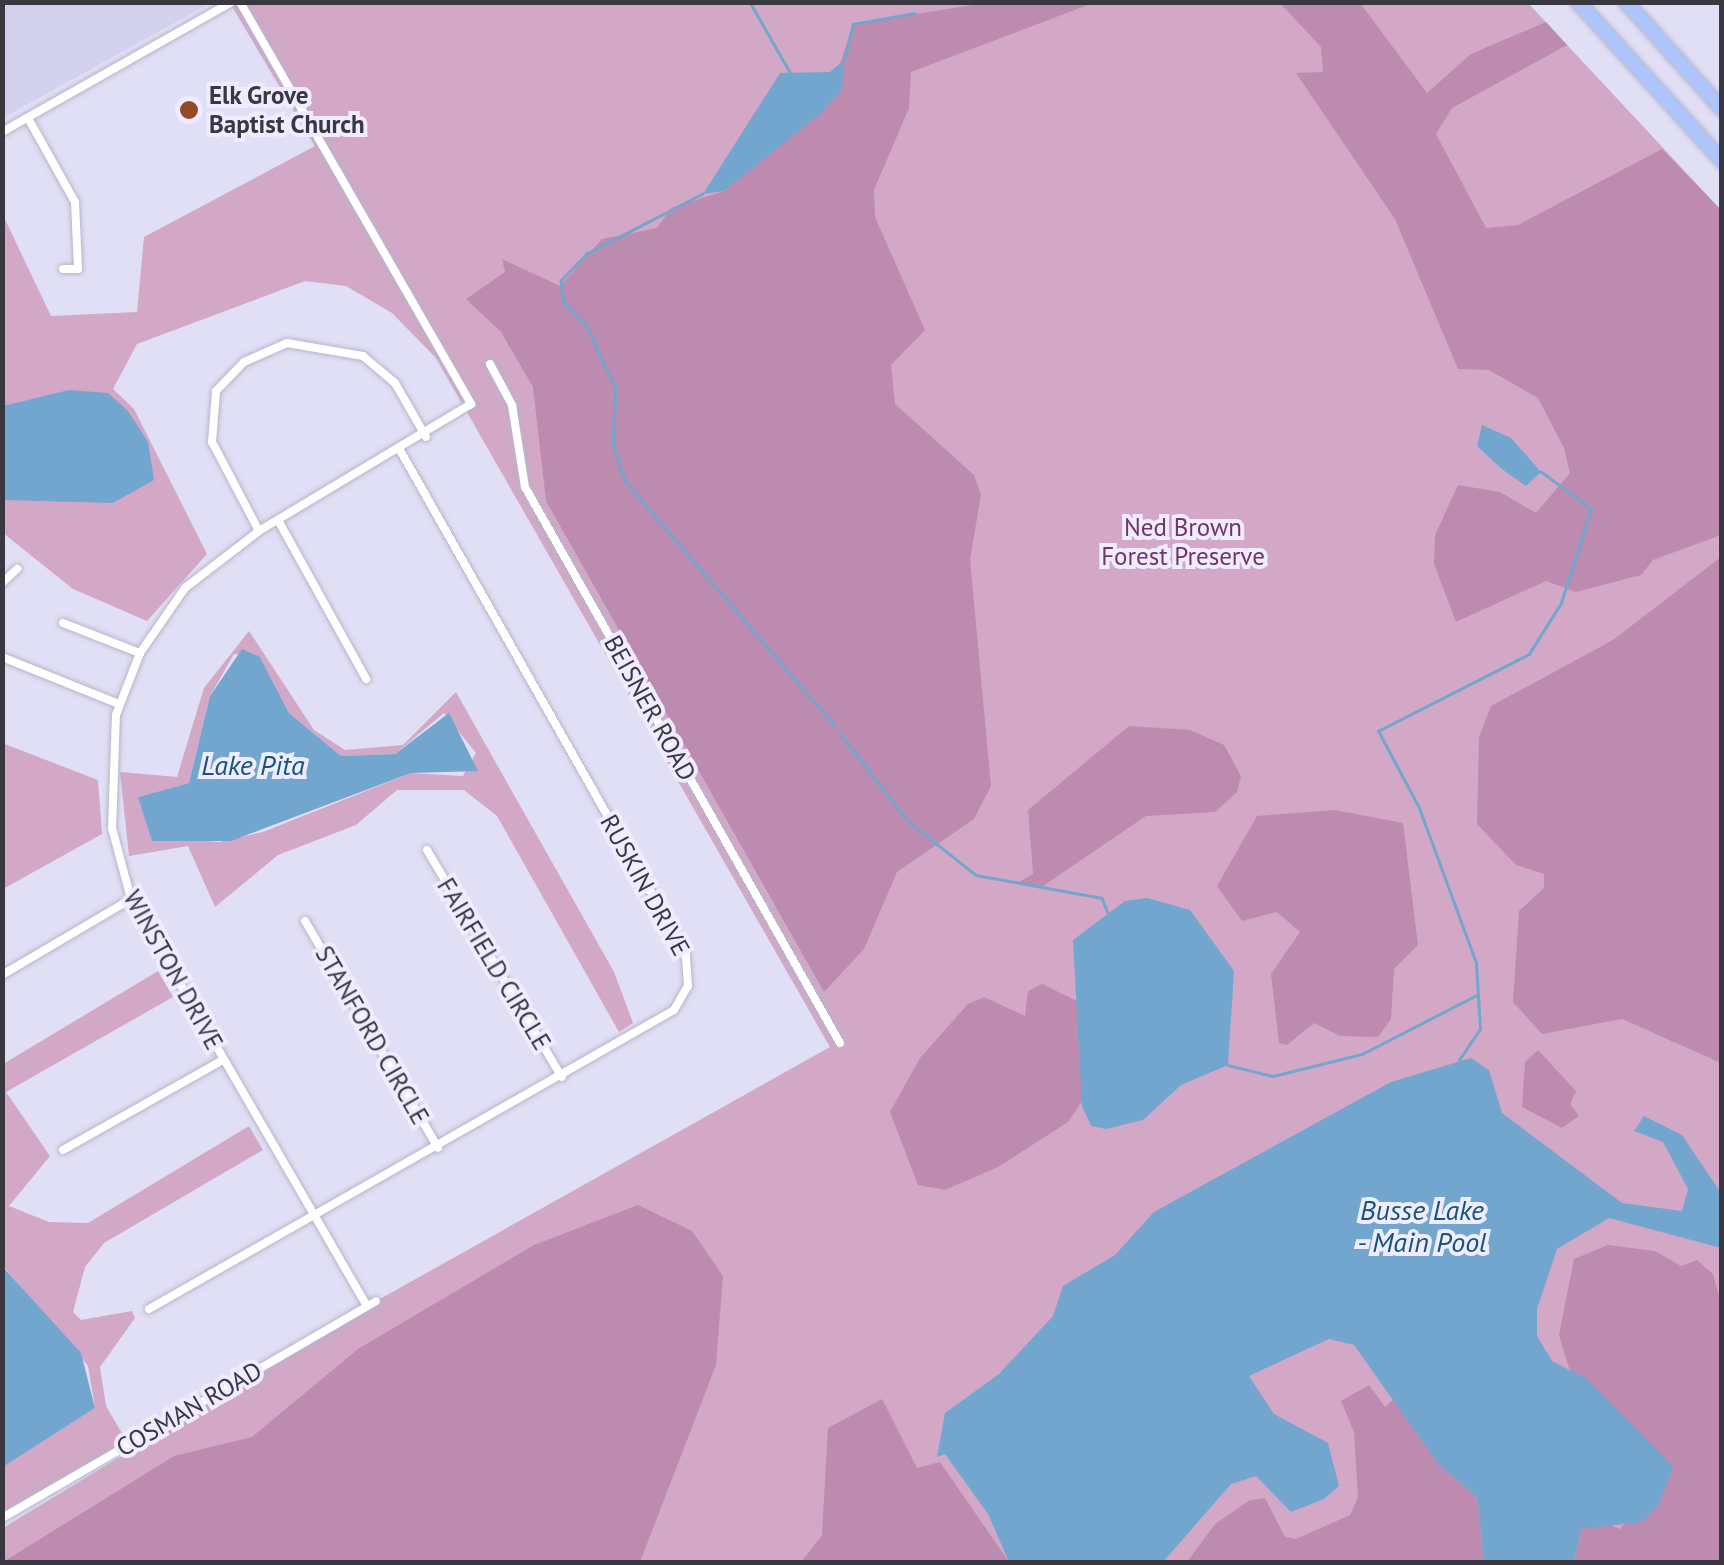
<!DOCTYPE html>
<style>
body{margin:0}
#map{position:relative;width:1724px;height:1565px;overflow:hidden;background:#e0dff5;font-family:"PT Sans",sans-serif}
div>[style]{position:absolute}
.built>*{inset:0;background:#d3d1ee}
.green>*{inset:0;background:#d2a8c6}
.forest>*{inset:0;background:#be8bb0}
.water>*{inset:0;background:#72a6ce}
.stream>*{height:2.5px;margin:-1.25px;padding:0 1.25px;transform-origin:1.25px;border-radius:1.25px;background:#72a6ce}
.roads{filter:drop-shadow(0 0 2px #b7b5ca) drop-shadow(0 0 2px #b7b5ca)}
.minor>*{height:8px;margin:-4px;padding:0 4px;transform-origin:4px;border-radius:4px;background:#fff}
.motorway>*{height:14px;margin:-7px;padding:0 7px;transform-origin:7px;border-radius:7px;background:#adc5fa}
.dots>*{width:28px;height:28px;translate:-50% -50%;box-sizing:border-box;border:5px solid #eeecfe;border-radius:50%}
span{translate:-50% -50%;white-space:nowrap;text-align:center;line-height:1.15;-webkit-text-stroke:8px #eeecfe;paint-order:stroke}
.poi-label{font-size:25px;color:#393841;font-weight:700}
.left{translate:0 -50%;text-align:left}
.park-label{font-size:25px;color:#743465}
.street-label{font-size:25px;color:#393841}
.water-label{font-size:28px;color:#17537a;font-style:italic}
.frame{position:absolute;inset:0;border:5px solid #393841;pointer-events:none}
</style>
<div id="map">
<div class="built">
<i style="clip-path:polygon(3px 2px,210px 2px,210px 3px,3px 118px)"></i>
</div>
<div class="green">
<i style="clip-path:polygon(230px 3px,1528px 3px,1721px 210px,1721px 1562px,3px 1562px,3px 1528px,380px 1299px,830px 1047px,436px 358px,392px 313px,346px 286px,305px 281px,137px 344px,113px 389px,134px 409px,207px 554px,147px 621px,73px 589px,3px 533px,2px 213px,51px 316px,137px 312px,144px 237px,315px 146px)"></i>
<i style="clip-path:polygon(evenodd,249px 631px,314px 730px,345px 750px,403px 745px,456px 692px,614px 972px,633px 1023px,619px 1032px,497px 816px,464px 790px,397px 790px,356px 825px,278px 855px,215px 907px,188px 846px,129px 856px,120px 772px,177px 777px,204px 688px,249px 631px,234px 654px,260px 657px,289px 713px,341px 756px,395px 754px,444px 713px,476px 753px,463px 776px,411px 773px,263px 832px,219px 842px,174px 838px,138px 797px,189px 783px,210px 696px,234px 654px)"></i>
<i style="clip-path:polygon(2px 743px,98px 780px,102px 834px,3px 889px)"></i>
<i style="clip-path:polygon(158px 971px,173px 997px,6px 1092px,50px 1156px,9px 1206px,49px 1222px,88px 1223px,249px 1126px,263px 1150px,104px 1243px,85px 1267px,73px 1312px,81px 1320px,132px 1311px,135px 1318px,100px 1367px,106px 1406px,129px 1445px,3px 1518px,3px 1467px,95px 1408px,88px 1366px,3px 1266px,3px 1064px)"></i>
</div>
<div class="forest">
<i style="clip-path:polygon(985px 3px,1093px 3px,911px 72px,909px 108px,874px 190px,875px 217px,925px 330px,891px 365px,895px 404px,974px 475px,981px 495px,970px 559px,991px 786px,974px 819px,897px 872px,864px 949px,824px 992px,546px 501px,533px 387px,501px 332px,466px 299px,505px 272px,502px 259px,560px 286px,602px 239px,657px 228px,671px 208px,724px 191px,828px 102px,853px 24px)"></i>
<i style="clip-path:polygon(1280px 3px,1360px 3px,1427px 93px,1471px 54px,1546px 22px,1567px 45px,1452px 108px,1436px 134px,1486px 228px,1518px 225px,1662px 149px,1721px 210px,1721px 535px,1653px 560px,1641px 575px,1576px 592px,1546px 581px,1456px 622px,1434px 564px,1435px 535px,1458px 485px,1500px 492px,1536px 513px,1570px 473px,1564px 448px,1538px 398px,1489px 370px,1458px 369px,1395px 219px,1296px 73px,1323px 72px,1321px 47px)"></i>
<i style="clip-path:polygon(1721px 557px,1721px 1063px,1622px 1019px,1542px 1034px,1513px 1002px,1519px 911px,1544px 888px,1544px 874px,1516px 865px,1477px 824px,1479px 737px,1491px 706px,1613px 640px)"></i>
<i style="clip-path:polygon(1129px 726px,1190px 730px,1224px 745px,1241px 776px,1237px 792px,1215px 812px,1146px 816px,1043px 886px,1017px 883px,1033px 874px,1028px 810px)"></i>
<i style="clip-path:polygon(1335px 810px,1403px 823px,1418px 945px,1394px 969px,1391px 1019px,1378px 1037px,1340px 1036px,1314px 1023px,1287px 1045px,1279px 1043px,1271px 974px,1300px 932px,1277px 912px,1242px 921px,1217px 886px,1257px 816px)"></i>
<i style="clip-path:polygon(1042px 984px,1079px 1002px,1083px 1100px,1068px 1122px,998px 1167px,945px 1190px,918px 1185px,890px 1112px,920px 1058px,968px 1004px,984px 997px,1025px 1016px,1028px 991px)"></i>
<i style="clip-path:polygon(1538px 1050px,1576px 1091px,1570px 1104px,1579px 1116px,1562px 1128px,1522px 1107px,1525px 1062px)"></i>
<i style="clip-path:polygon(638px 1205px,692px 1231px,723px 1276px,716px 1365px,640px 1562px,3px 1562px,174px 1456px,252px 1437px,358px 1349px,534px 1245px)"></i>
<i style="clip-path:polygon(1608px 1245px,1655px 1251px,1681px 1266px,1697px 1260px,1713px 1274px,1722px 1308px,1721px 1562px,1574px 1562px,1581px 1529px,1600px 1521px,1620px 1529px,1672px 1467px,1570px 1371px,1559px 1335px,1574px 1259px)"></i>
<i style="clip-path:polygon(1369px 1385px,1385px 1407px,1398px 1395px,1439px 1465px,1477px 1497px,1484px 1562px,1187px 1562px,1215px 1524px,1250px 1500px,1265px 1498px,1285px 1537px,1296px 1539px,1350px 1515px,1358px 1497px,1354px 1432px,1341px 1401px)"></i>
<i style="clip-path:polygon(882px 1399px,917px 1468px,940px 1462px,1009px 1562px,801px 1562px,822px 1535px,828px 1428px)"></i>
</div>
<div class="water">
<i style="clip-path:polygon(844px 60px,842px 89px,820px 114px,724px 191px,703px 194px,780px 73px,830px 72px)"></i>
<i style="clip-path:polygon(69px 390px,108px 393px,128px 411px,148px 442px,154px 480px,113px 503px,3px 500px,3px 406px)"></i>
<i style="clip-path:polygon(1482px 425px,1511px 438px,1541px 472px,1526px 486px,1503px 470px,1477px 446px)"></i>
<i style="clip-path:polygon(242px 649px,260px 657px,289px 713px,341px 756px,395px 754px,449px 713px,478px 771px,411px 773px,231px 841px,152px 841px,138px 797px,189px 783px,210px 696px)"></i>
<i style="clip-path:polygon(1147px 898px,1190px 910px,1234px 971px,1228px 1065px,1181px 1085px,1143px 1120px,1106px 1129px,1091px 1126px,1082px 1106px,1073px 940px,1125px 901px)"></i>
<i style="clip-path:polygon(1471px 1058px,1489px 1070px,1502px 1113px,1622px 1203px,1682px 1211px,1688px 1189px,1663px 1142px,1634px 1131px,1644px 1116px,1682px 1135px,1721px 1193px,1721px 1248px,1609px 1218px,1557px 1249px,1537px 1309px,1537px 1336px,1552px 1361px,1587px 1379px,1673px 1467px,1659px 1504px,1642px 1522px,1581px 1529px,1574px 1562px,1484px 1562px,1477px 1497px,1439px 1465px,1354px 1345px,1329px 1339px,1249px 1376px,1274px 1414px,1328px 1443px,1339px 1486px,1324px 1499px,1291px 1512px,1256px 1476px,1231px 1484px,1163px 1562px,1009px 1562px,988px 1514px,945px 1454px,937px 1457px,945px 1413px,999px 1374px,1053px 1316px,1063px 1286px,1115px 1255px,1154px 1212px,1391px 1082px)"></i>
<i style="clip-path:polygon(2px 1266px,81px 1353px,95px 1408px,3px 1467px)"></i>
</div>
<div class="stream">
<i style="left:750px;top:2px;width:81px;rotate:60.3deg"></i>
<i style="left:844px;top:60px;width:37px;rotate:-76deg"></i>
<i style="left:853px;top:24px;width:62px;rotate:-10.2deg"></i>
<i style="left:703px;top:194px;width:131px;rotate:152.7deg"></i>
<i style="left:587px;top:254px;width:37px;rotate:134deg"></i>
<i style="left:561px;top:281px;width:22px;rotate:82deg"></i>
<i style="left:564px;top:303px;width:30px;rotate:44deg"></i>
<i style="left:586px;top:324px;width:72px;rotate:65.2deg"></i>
<i style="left:616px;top:389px;width:55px;rotate:93.1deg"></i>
<i style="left:613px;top:444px;width:40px;rotate:71.1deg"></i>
<i style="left:626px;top:482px;width:320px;rotate:49.4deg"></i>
<i style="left:840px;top:733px;width:111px;rotate:52.3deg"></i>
<i style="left:908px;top:821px;width:87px;rotate:38.5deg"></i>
<i style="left:976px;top:875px;width:128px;rotate:10.3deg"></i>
<i style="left:1102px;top:898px;width:16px;rotate:68deg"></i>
<i style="left:1459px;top:1060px;width:37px;rotate:-56deg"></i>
<i style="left:1480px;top:1029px;width:66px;rotate:-93.5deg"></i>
<i style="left:1476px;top:963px;width:165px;rotate:-110.2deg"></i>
<i style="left:1419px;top:808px;width:87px;rotate:-118deg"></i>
<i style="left:1378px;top:731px;width:169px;rotate:-27deg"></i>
<i style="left:1529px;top:654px;width:60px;rotate:-57.9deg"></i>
<i style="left:1561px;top:603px;width:99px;rotate:-72.3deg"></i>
<i style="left:1591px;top:509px;width:62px;rotate:-143.5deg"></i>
<i style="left:1228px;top:1065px;width:46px;rotate:13.7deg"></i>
<i style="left:1273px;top:1076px;width:92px;rotate:-13.9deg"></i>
<i style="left:1362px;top:1054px;width:129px;rotate:-27.2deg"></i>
</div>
<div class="roads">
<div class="minor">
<i style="left:240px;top:2px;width:464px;rotate:60.1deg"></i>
<i style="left:471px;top:404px;width:247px;rotate:149.1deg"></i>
<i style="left:259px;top:531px;width:93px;rotate:142.4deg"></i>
<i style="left:185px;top:588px;width:79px;rotate:124.7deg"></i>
<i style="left:140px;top:653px;width:66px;rotate:111.2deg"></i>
<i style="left:116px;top:715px;width:113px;rotate:92deg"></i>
<i style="left:112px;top:828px;width:73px;rotate:75deg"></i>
<i style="left:131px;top:899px;width:470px;rotate:59.9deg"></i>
<i style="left:28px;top:118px;width:96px;rotate:60.8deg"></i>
<i style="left:75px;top:202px;width:67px;rotate:87.4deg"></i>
<i style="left:78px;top:269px;width:15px;rotate:180deg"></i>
<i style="left:2px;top:132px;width:264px;rotate:-29.5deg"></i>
<i style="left:490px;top:364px;width:47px;rotate:61.8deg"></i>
<i style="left:512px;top:405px;width:83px;rotate:81deg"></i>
<i style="left:525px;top:487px;width:639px;rotate:60.47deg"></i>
<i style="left:278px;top:520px;width:182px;rotate:61deg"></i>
<i style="left:259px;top:531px;width:101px;rotate:-117.8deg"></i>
<i style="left:212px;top:442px;width:51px;rotate:-85.5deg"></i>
<i style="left:216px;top:391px;width:40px;rotate:-46deg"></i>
<i style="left:244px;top:362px;width:47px;rotate:-23.8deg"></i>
<i style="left:287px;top:343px;width:77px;rotate:9.7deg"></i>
<i style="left:363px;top:356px;width:42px;rotate:40.2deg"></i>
<i style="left:395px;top:383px;width:62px;rotate:60.1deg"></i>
<i style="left:2px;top:583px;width:21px;rotate:-43deg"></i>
<i style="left:63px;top:623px;width:83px;rotate:21.3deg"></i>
<i style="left:2px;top:657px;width:126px;rotate:21.9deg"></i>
<i style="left:427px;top:850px;width:264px;rotate:59.3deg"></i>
<i style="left:305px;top:921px;width:263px;rotate:59.6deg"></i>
<i style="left:2px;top:975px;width:150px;rotate:-30.5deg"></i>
<i style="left:63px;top:1150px;width:184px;rotate:-29.4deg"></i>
<i style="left:149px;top:1309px;width:604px;rotate:-29.66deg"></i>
<i style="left:674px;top:1010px;width:28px;rotate:-60deg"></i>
<i style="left:688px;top:986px;width:32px;rotate:-94deg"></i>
<i style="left:686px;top:954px;width:577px;rotate:-119.58deg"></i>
<i style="left:2px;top:1518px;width:432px;rotate:-30.1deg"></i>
</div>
<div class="motorway">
<i style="left:1578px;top:2px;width:215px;rotate:47.8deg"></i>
<i style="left:1626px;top:2px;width:144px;rotate:48.1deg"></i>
</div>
</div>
<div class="dots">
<i style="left:189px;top:110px;background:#924c25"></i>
</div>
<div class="poi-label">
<span class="left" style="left:209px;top:110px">Elk Grove<br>Baptist Church</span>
</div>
<div class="park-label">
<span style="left:1183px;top:542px">Ned Brown<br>Forest Preserve</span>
</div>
<div class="street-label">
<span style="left:650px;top:708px;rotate:61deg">BEISNER ROAD</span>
<span style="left:645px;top:885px;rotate:61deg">RUSKIN DRIVE</span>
<span style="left:494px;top:964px;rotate:59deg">FAIRFIELD CIRCLE</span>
<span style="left:173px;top:970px;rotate:61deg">WINSTON DRIVE</span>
<span style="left:372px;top:1035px;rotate:60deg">STANFORD CIRCLE</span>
<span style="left:189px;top:1409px;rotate:-30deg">COSMAN ROAD</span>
</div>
<div class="water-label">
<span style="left:253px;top:765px">Lake Pita</span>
<span style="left:1422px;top:1226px">Busse Lake<br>- Main Pool</span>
</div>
<div class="frame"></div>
</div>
